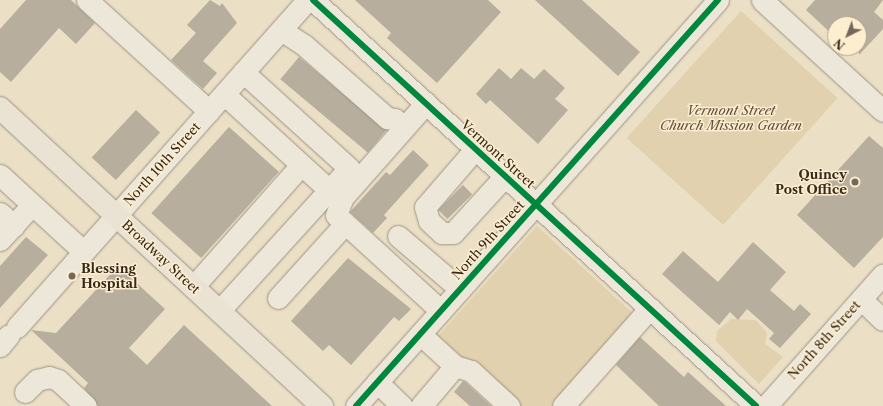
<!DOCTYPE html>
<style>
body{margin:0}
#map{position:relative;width:883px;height:406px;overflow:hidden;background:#ebdfc5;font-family:"Libre Caslon Text",serif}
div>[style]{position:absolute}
.green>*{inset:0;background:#e2d1ae;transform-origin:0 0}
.building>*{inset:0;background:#b7ae9d;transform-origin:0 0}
.roads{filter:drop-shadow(0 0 1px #9c9484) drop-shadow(0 0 1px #9c9484)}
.minor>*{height:21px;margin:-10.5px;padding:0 10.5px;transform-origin:10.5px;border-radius:10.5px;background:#ede7da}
.major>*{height:22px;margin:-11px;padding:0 11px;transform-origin:11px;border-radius:11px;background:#eae3d4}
.cycleway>*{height:6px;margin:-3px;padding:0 3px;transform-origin:3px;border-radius:3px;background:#00873e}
.dots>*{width:11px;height:11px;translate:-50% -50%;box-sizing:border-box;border:2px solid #fceecf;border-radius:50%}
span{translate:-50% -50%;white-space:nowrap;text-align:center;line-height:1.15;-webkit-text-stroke:3px #fceecf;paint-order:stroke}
.park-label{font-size:13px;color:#604f3c;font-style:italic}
.street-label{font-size:13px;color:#37281d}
.poi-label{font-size:13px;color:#37281d;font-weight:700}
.right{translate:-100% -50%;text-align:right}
.left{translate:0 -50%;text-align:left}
.north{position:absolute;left:827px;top:16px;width:40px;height:40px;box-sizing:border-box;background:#fceecf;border:1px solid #ad9f88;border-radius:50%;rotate:222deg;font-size:11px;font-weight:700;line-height:16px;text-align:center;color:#37281d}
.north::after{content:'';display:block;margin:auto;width:14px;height:18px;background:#766858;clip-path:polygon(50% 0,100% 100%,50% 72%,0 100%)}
</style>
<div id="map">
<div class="green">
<i style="left:741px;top:11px;width:130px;height:171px;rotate:42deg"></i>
<i style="clip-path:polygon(537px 226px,637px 317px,556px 406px,516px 406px,438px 336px)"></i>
<i style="clip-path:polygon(731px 319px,756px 320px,767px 333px,765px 344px,783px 357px,759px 384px,716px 341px,717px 331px)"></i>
</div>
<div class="building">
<i style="clip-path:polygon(26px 0,71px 0,95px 23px,76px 44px,59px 28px,11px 82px,0 72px,0 29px)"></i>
<i style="clip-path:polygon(210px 0,220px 6px,222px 3px,237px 23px,203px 61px,217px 73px,203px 89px,171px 60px,196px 33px,187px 25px)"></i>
<i style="clip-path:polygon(355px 0,488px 0,501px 12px,437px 83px,387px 38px,391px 33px)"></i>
<i style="clip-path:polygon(535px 0,582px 0,640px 52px,618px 76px)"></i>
<i style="clip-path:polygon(815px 0,883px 0,874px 12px,883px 20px,883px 29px,859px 55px,859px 24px,835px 24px,835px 37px,806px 10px)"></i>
<i style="left:299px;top:57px;width:114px;height:29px;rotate:40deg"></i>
<i style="clip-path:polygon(499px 68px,511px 79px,521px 68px,534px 79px,544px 69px,565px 88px,555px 99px,568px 110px,538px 144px,490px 100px,486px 104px,476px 94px)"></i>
<i style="left:136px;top:110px;width:33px;height:65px;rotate:43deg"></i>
<i style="left:229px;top:127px;width:67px;height:116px;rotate:42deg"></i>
<i style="clip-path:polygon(869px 136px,883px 148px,883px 237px,854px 268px,797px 215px)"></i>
<i style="clip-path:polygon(413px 150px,429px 165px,384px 215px,387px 218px,373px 233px,350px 212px,386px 172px,390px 175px)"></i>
<i style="left:463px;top:185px;width:13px;height:35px;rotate:45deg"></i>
<i style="clip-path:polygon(26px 237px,48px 255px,0 308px,0 266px)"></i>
<i style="clip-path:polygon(753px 242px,786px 272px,770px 290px,794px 311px,800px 304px,811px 314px,780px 348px,769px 339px,774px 333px,747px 309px,738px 320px,730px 312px,719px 325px,662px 274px,683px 251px,718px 282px)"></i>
<i style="clip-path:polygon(348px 258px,411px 309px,399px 321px,394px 317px,351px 365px,329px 345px,323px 351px,291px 321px)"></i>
<i style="clip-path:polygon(118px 266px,165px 309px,129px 348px,147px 365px,184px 325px,272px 406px,98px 406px,84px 388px,88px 383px,31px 330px,56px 333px)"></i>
<i style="clip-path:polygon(640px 337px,684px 377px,688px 372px,726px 406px,659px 406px,616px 365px)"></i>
<i style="clip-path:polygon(463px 381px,465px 382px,491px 406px,470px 406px,454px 392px)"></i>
</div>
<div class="roads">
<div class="minor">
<i style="left:87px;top:0;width:165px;rotate:42.3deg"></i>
<i style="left:313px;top:0;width:601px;rotate:42.5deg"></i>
<i style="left:762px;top:0;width:164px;rotate:42.5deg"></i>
<i style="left:281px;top:30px;width:27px;rotate:33deg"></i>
<i style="left:304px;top:45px;width:111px;rotate:41.3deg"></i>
<i style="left:387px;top:118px;width:8px;rotate:7deg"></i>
<i style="left:224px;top:94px;width:142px;rotate:42.4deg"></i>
<i style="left:426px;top:103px;width:125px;rotate:131.4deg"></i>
<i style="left:343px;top:197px;width:19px;rotate:111deg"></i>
<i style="left:336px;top:215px;width:142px;rotate:42.4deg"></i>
<i style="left:476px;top:148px;width:78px;rotate:130.8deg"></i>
<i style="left:425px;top:207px;width:15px;rotate:74deg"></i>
<i style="left:429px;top:221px;width:18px;rotate:43deg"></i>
<i style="left:442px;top:233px;width:11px"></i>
<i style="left:453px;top:233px;width:77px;rotate:-47.6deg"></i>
<i style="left:0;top:175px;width:113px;rotate:42.5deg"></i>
<i style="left:0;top:213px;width:19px;rotate:43deg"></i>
<i style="left:398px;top:236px;width:82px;rotate:40.5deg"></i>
<i style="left:0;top:240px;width:47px;rotate:-47.6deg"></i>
<i style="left:193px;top:287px;width:163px;rotate:-48.5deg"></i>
<i style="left:278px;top:298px;width:98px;rotate:-47.9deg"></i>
<i style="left:861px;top:299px;width:30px;rotate:44deg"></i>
<i style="left:219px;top:311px;width:193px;rotate:-47.7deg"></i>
<i style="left:349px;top:168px;width:143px;rotate:-137.8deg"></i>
<i style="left:17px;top:327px;width:437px;rotate:-48.4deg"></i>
<i style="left:420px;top:334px;width:47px;rotate:42.4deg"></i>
<i style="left:455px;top:366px;width:52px;rotate:130.4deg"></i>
<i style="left:0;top:346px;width:14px;rotate:-51deg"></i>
<i style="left:455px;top:366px;width:17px;rotate:17deg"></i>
<i style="left:471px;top:371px;width:52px;rotate:42.6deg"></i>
<i style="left:377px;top:382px;width:35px;rotate:44deg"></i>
<i style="left:25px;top:392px;width:17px;rotate:-45deg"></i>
<i style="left:37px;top:380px;width:12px;rotate:-14deg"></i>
<i style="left:49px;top:377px;width:9px;rotate:18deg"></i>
<i style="left:58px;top:380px;width:38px;rotate:43deg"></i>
<i style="left:356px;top:406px;width:544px;rotate:-48.28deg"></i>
<i style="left:563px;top:406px;width:131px;rotate:-48.4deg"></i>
<i style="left:766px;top:406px;width:176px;rotate:-48.4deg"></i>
</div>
<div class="major">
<i style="left:0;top:108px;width:439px;rotate:42.8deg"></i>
</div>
</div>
<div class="cycleway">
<i style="left:313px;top:0;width:601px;rotate:42.5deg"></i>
<i style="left:356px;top:406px;width:544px;rotate:-48.28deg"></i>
</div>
<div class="dots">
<i style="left:855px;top:182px;background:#766858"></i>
<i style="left:72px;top:276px;background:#766858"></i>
</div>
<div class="park-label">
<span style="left:731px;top:118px">Vermont Street<br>Church Mission Garden</span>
</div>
<div class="street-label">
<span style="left:498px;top:154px;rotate:42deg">Vermont Street</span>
<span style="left:162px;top:164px;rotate:-48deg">North 10th Street</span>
<span style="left:488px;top:240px;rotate:-48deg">North 9th Street</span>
<span style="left:161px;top:257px;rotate:43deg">Broadway Street</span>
<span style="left:824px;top:340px;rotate:-48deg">North 8th Street</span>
</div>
<div class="poi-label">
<span class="right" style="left:847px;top:182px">Quincy<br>Post Office</span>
<span class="left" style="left:81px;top:276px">Blessing<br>Hospital</span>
</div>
<div class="north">N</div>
</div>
